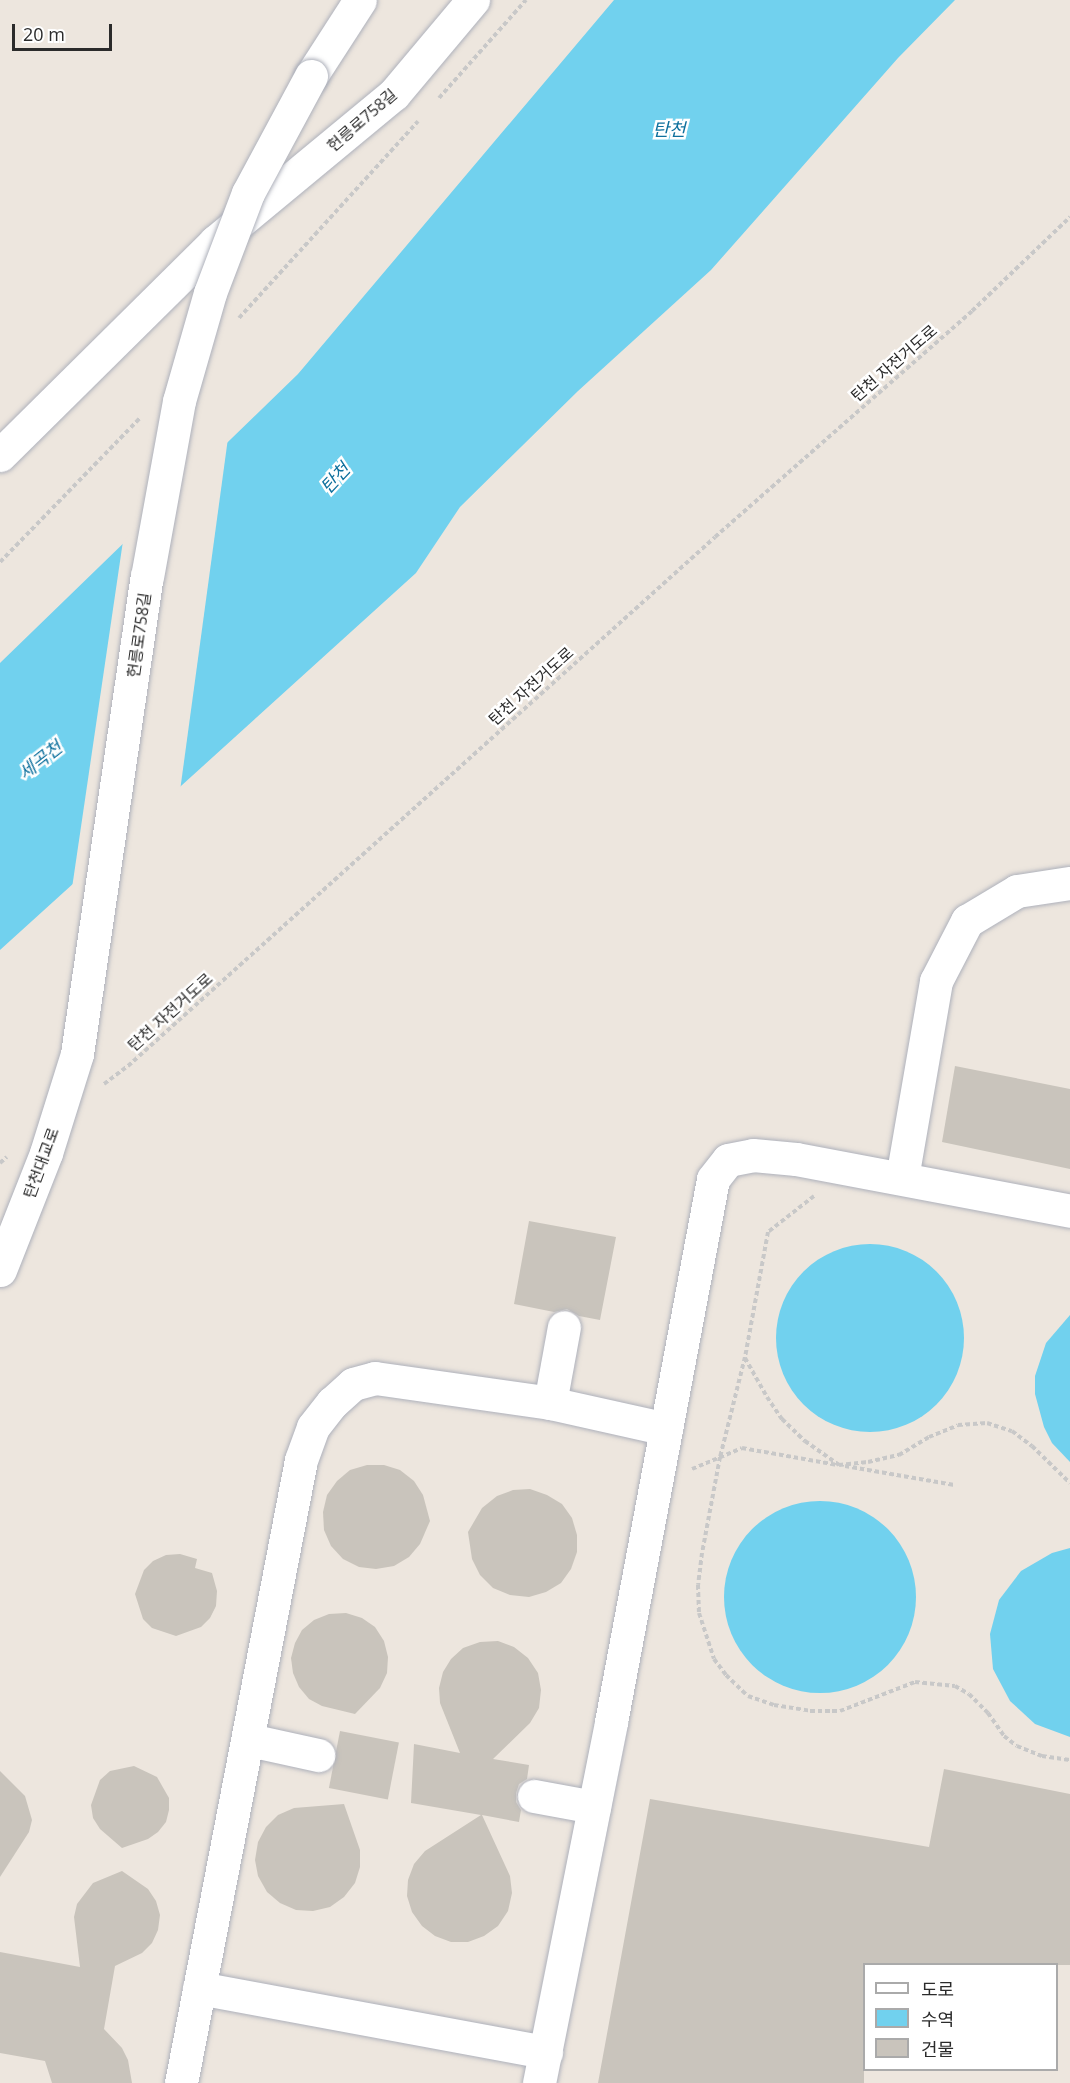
<!DOCTYPE html>
<meta charset="utf-8">
<style>
body{margin:0}
#map{position:relative;width:1070px;height:2083px;overflow:hidden;background:#ede6de;font-family:"Open Sans","Noto Sans KR",sans-serif}
div>[style]{position:absolute}
.water>*{inset:0;background:#71d1ee}
.round{border-radius:50%}
.pier>*{inset:0;background:#ede6de}
.building>*{inset:0;background:#c9c4bc;transform-origin:0 0}
.path>*{height:4px;margin-top:-2px;transform-origin:0;background:repeating-linear-gradient(90deg,#c8c8c8 0 4.5px,transparent 0 7.5px)}
.roads{filter:drop-shadow(0 0 2px #aeb1bb) drop-shadow(0 0 2px #aeb1bb)}
.minor>*{height:33px;margin:-16.5px;padding:0 16.5px;transform-origin:16.5px;border-radius:16.5px;background:#fff}
.bridges{filter:drop-shadow(0 0 2px #aeb1bb) drop-shadow(0 0 2px #aeb1bb)}
.minor-bridge>*{height:33px;margin:-16.5px;padding:0 16.5px;transform-origin:16.5px;border-radius:16.5px;background:#fff}
span{translate:-50% -50%;white-space:nowrap;text-align:center;line-height:1.15;-webkit-text-stroke:5px #fff;paint-order:stroke}
.street-label{font-size:16px;color:#2b2b2b}
.water-label{font-size:18px;color:#0e709d;font-style:italic}
.legend{position:absolute;left:863px;top:1963px;width:195px;height:108px;box-sizing:border-box;background:#fff;border:2px solid #aaa;margin:0;padding:8px 10px;list-style:none;font-size:18px;color:#2b2b2b}
.legend li{display:flex;align-items:center;gap:12px;height:30px}
.legend b{width:30px;border:2px solid #aaa}
.scale{position:absolute;left:12px;top:24px;width:100px;height:27px;box-sizing:border-box;border:3px solid #2b2b2b;border-top:0;padding-left:8px;font-size:18px;line-height:21px;white-space:nowrap;color:#2b2b2b;-webkit-text-stroke:4px #fff;paint-order:stroke}
</style>
<div id="map">
<div class="water">
<i style="clip-path:polygon(614px 0,955px 0,898px 58px,711px 270px,578px 391px,460px 507px,416px 573px,0 950px,0 663px,298px 374px)"></i>
<i class="round" style="left:776px;top:1244px;width:188px;height:188px"></i>
<i style="clip-path:polygon(1070px 1315px,1070px 1462px,1052px 1443px,1044px 1427px,1035px 1394px,1035px 1376px,1046px 1343px)"></i>
<i class="round" style="left:724px;top:1501px;width:192px;height:192px"></i>
<i style="clip-path:polygon(1070px 1548px,1070px 1737px,1035px 1724px,1010px 1701px,993px 1669px,990px 1634px,999px 1600px,1021px 1571px,1052px 1553px)"></i>
</div>
<div class="pier">
<i style="clip-path:polygon(228px 438px,180px 791px,72px 888px,123px 541px)"></i>
</div>
<div class="building">
<i style="clip-path:polygon(955px 1066px,1070px 1089px,1070px 1169px,942px 1142px)"></i>
<i style="clip-path:polygon(529px 1221px,616px 1237px,600px 1320px,579px 1316px,567px 1309px,554px 1312px,514px 1304px)"></i>
<i style="clip-path:polygon(367px 1465px,384px 1465px,400px 1470px,414px 1481px,423px 1495px,430px 1521px,420px 1544px,409px 1557px,394px 1566px,376px 1569px,359px 1567px,343px 1559px,331px 1546px,324px 1530px,323px 1512px,327px 1495px,337px 1481px,350px 1470px)"></i>
<i style="clip-path:polygon(530px 1489px,547px 1495px,562px 1504px,572px 1518px,577px 1535px,577px 1552px,571px 1569px,561px 1583px,546px 1592px,529px 1597px,510px 1595px,493px 1588px,480px 1575px,472px 1559px,468px 1532px,482px 1508px,497px 1496px,513px 1490px)"></i>
<i style="clip-path:polygon(180px 1554px,197px 1559px,195px 1568px,212px 1573px,217px 1591px,216px 1606px,210px 1618px,201px 1627px,176px 1636px,152px 1628px,143px 1619px,135px 1594px,144px 1570px,153px 1561px,166px 1555px)"></i>
<i style="clip-path:polygon(346px 1613px,362px 1618px,375px 1627px,384px 1641px,388px 1657px,387px 1673px,380px 1688px,355px 1714px,322px 1706px,309px 1699px,299px 1687px,293px 1673px,291px 1658px,295px 1643px,302px 1630px,314px 1620px,329px 1614px)"></i>
<i style="clip-path:polygon(498px 1641px,514px 1647px,528px 1658px,538px 1673px,541px 1690px,539px 1708px,530px 1723px,493px 1759px,529px 1765px,527px 1779px,519px 1784px,516px 1793px,516px 1802px,521px 1810px,519px 1822px,482px 1815px,510px 1876px,512px 1893px,508px 1911px,498px 1926px,484px 1936px,468px 1942px,451px 1942px,435px 1936px,422px 1926px,412px 1912px,407px 1896px,408px 1880px,414px 1864px,425px 1851px,481px 1815px,411px 1803px,414px 1744px,460px 1753px,440px 1703px,439px 1688px,443px 1672px,451px 1659px,463px 1648px,480px 1642px)"></i>
<i style="left:340px;top:1731px;width:60px;height:58px;rotate:11deg"></i>
<i style="clip-path:polygon(134px 1766px,157px 1777px,169px 1798px,169px 1810px,166px 1822px,158px 1832px,148px 1839px,122px 1848px,100px 1829px,93px 1818px,91px 1805px,100px 1780px,110px 1771px)"></i>
<i style="clip-path:polygon(944px 1769px,1070px 1794px,1070px 1965px,864px 1965px,864px 2083px,598px 2083px,650px 1799px,929px 1847px)"></i>
<i style="clip-path:polygon(0 1771px,25px 1796px,32px 1820px,29px 1832px,0 1877px)"></i>
<i style="clip-path:polygon(344px 1804px,360px 1850px,360px 1867px,355px 1883px,344px 1897px,330px 1907px,313px 1911px,296px 1910px,280px 1903px,267px 1892px,258px 1876px,255px 1860px,258px 1842px,266px 1827px,278px 1815px,294px 1808px)"></i>
<i style="clip-path:polygon(122px 1871px,148px 1889px,156px 1901px,160px 1915px,158px 1930px,152px 1943px,142px 1953px,115px 1966px,104px 2029px,122px 2048px,128px 2060px,132px 2083px,52px 2083px,45px 2061px,0 2053px,0 1952px,80px 1967px,74px 1917px,77px 1904px,93px 1883px)"></i>
</div>
<div class="path">
<i style="left:439px;top:98px;width:131px;rotate:-48.4deg"></i>
<i style="left:239px;top:318px;width:266px;rotate:-47.7deg"></i>
<i style="left:0;top:562px;width:202px;rotate:-45.8deg"></i>
<i style="left:104px;top:1084px;width:30px;rotate:-37deg"></i>
<i style="left:128px;top:1066px;width:790px;rotate:-42.02deg"></i>
<i style="left:715px;top:537px;width:342px;rotate:-41.3deg"></i>
<i style="left:972px;top:311px;width:136px;rotate:-43.8deg"></i>
<i style="left:0;top:1163px;width:9px;rotate:-41deg"></i>
<i style="left:814px;top:1196px;width:58px;rotate:142deg"></i>
<i style="left:768px;top:1232px;width:127px;rotate:100.4deg"></i>
<i style="left:745px;top:1357px;width:103px;rotate:104deg"></i>
<i style="left:720px;top:1457px;width:98px;rotate:100.6deg"></i>
<i style="left:702px;top:1553px;width:32px;rotate:97deg"></i>
<i style="left:698px;top:1585px;width:28px;rotate:88deg"></i>
<i style="left:699px;top:1613px;width:48px;rotate:71.9deg"></i>
<i style="left:714px;top:1659px;width:20px;rotate:53deg"></i>
<i style="left:726px;top:1675px;width:30px;rotate:44deg"></i>
<i style="left:748px;top:1696px;width:28px;rotate:19deg"></i>
<i style="left:774px;top:1705px;width:36px;rotate:9deg"></i>
<i style="left:810px;top:1711px;width:30px"></i>
<i style="left:840px;top:1711px;width:80px;rotate:-21.1deg"></i>
<i style="left:915px;top:1682px;width:40px;rotate:5.7deg"></i>
<i style="left:955px;top:1686px;width:16px;rotate:30deg"></i>
<i style="left:969px;top:1694px;width:27px;rotate:45deg"></i>
<i style="left:988px;top:1713px;width:28px;rotate:55deg"></i>
<i style="left:1004px;top:1736px;width:16px;rotate:38deg"></i>
<i style="left:1017px;top:1746px;width:27px;rotate:22deg"></i>
<i style="left:1042px;top:1756px;width:28px;rotate:8deg"></i>
<i style="left:745px;top:1358px;width:45px;rotate:60.6deg"></i>
<i style="left:767px;top:1397px;width:27px;rotate:56deg"></i>
<i style="left:782px;top:1419px;width:32px;rotate:44deg"></i>
<i style="left:805px;top:1441px;width:42px;rotate:35.2deg"></i>
<i style="left:839px;top:1465px;width:29px;rotate:-6deg"></i>
<i style="left:868px;top:1462px;width:32px;rotate:-13deg"></i>
<i style="left:899px;top:1455px;width:35px;rotate:-31deg"></i>
<i style="left:929px;top:1437px;width:31px;rotate:-22deg"></i>
<i style="left:958px;top:1425px;width:29px;rotate:-4deg"></i>
<i style="left:987px;top:1423px;width:26px;rotate:18deg"></i>
<i style="left:1012px;top:1431px;width:25px;rotate:37deg"></i>
<i style="left:1032px;top:1446px;width:53px;rotate:44.2deg"></i>
<i style="left:845px;top:1466px;width:111px;rotate:9.9deg"></i>
<i style="left:692px;top:1469px;width:54px;rotate:-22.8deg"></i>
<i style="left:742px;top:1448px;width:97px;rotate:10.1deg"></i>
</div>
<div class="roads">
<div class="minor">
<i style="left:311px;top:76px;width:90px;rotate:-57.2deg"></i>
<i style="left:0;top:455px;width:303px;rotate:-44.7deg"></i>
<i style="left:215px;top:242px;width:232px;rotate:-39.6deg"></i>
<i style="left:394px;top:94px;width:123px;rotate:-50deg"></i>
<i style="left:902px;top:1178px;width:200px;rotate:-80.2deg"></i>
<i style="left:936px;top:981px;width:68px;rotate:-62.7deg"></i>
<i style="left:967px;top:921px;width:58px;rotate:-31deg"></i>
<i style="left:1017px;top:891px;width:54px;rotate:-8.6deg"></i>
<i style="left:550px;top:1403px;width:77px;rotate:-79.6deg"></i>
<i style="left:249px;top:1740px;width:71px;rotate:12.3deg"></i>
<i style="left:534px;top:1796px;width:61px;rotate:10.4deg"></i>
<i style="left:199px;top:1988px;width:353px;rotate:10.5deg"></i>
<i style="left:181px;top:2083px;width:634px;rotate:-79.1deg"></i>
<i style="left:301px;top:1460px;width:35px;rotate:-70deg"></i>
<i style="left:313px;top:1427px;width:31px;rotate:-52deg"></i>
<i style="left:332px;top:1403px;width:28px;rotate:-42deg"></i>
<i style="left:353px;top:1384px;width:23px;rotate:-15deg"></i>
<i style="left:375px;top:1378px;width:177px;rotate:8.1deg"></i>
<i style="left:550px;top:1403px;width:119px;rotate:12.6deg"></i>
<i style="left:539px;top:2083px;width:368px;rotate:-78.7deg"></i>
<i style="left:611px;top:1722px;width:552px;rotate:-79.36deg"></i>
<i style="left:713px;top:1179px;width:24px;rotate:-52deg"></i>
<i style="left:728px;top:1160px;width:25px;rotate:-11deg"></i>
<i style="left:753px;top:1155px;width:43px;rotate:5.3deg"></i>
<i style="left:796px;top:1159px;width:279px;rotate:10.7deg"></i>
</div>
</div>
<div class="bridges">
<div class="minor-bridge">
<i style="left:0;top:1270px;width:126px;rotate:-68.5deg"></i>
<i style="left:46px;top:1153px;width:104px;rotate:-72.6deg"></i>
<i style="left:77px;top:1054px;width:482px;rotate:-81.7deg"></i>
<i style="left:147px;top:577px;width:179px;rotate:-79.7deg"></i>
<i style="left:179px;top:401px;width:112px;rotate:-74deg"></i>
<i style="left:210px;top:293px;width:107px;rotate:-69.2deg"></i>
<i style="left:248px;top:193px;width:133px;rotate:-61.7deg"></i>
</div>
</div>
<div class="street-label">
<span style="left:362px;top:120px;rotate:-41deg">헌릉로758길</span>
<span style="left:894px;top:363px;rotate:-41deg">탄천 자전거도로</span>
<span style="left:139px;top:635px;rotate:-82deg">헌릉로758길</span>
<span style="left:531px;top:686px;rotate:-42deg">탄천 자전거도로</span>
<span style="left:170px;top:1012px;rotate:-42deg">탄천 자전거도로</span>
<span style="left:41px;top:1163px;rotate:-70deg">탄천대교로</span>
</div>
<div class="water-label">
<span style="left:669px;top:129px">탄천</span>
<span style="left:335px;top:478px;rotate:-47deg">탄천</span>
<span style="left:40px;top:760px;rotate:-38deg">세곡천</span>
</div>
<ul class="legend">
<li><b style="height:8px;background:#fff"></b>도로</li>
<li><b style="height:16px;background:#71d1ee"></b>수역</li>
<li><b style="height:16px;background:#c9c4bc"></b>건물</li>
</ul>
<div class="scale">20 m</div>
</div>
